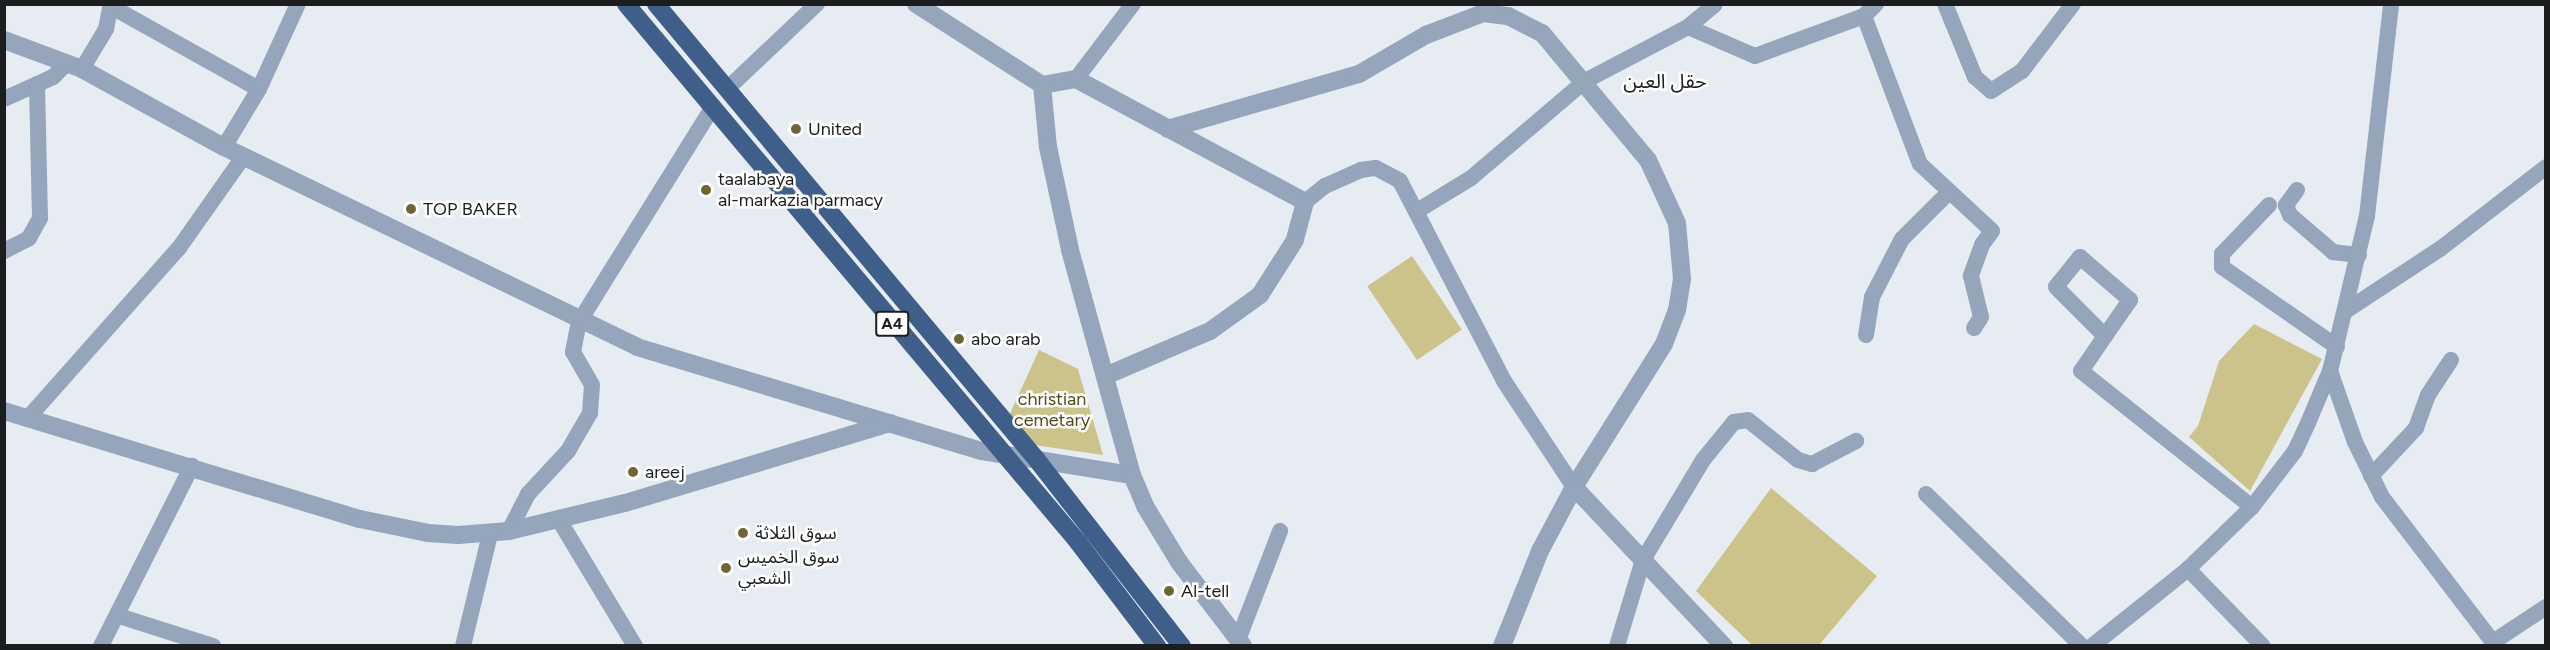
<!DOCTYPE html>
<meta charset="utf-8">
<style>
body{margin:0}
#map{position:relative;width:2550px;height:650px;overflow:hidden;background:#e7ecf2;font-family:Figtree,"Noto Sans Arabic",sans-serif}
div>[style]{position:absolute}
.green>*{inset:0;background:#cbc38a;transform-origin:0 0}
.minor>*{height:16px;margin:-8px;padding:0 8px;transform-origin:8px;border-radius:8px;background:#94a5bc}
.tertiary>*{height:18px;margin:-9px;padding:0 9px;transform-origin:9px;border-radius:9px;background:#94a5bc}
.trunk>*{height:18px;margin:-9px;padding:0 9px;transform-origin:9px;border-radius:9px;background:#3f5f8a}
.dots>*{width:16px;height:16px;translate:-50% -50%;box-sizing:border-box;border:3px solid #fff;border-radius:50%}
span{translate:-50% -50%;white-space:nowrap;text-align:center;line-height:1.15;-webkit-text-stroke:5px #fff;paint-order:stroke}
.shield-label span{padding:2px 4px;background:#fff;border:2px solid;border-radius:4px;-webkit-text-stroke-width:0}
.shield-label{font-size:16px;color:#1c1d1f;font-weight:700}
.poi-label{font-size:18px;color:#1c1d1f}
.left{translate:0 -50%;text-align:left}
.park-label{font-size:18px;color:#524b19}
.neighbourhood-label{font-size:20px;color:#1c1d1f}
.frame{position:absolute;inset:0;border:6px solid #1c1d1f;pointer-events:none}
</style>
<div id="map">
<div class="green">
<i style="left:1412px;top:256px;width:89px;height:54px;rotate:56deg"></i>
<i style="clip-path:polygon(2254px 324px,2322px 359px,2250px 491px,2189px 437px,2198px 426px,2219px 361px)"></i>
<i style="clip-path:polygon(1039px 350px,1078px 369px,1103px 455px,1034px 445px,1009px 416px)"></i>
<i style="clip-path:polygon(1771px 488px,1877px 576px,1819px 645px,1752px 645px,1696px 591px)"></i>
</div>
<div class="minor">
<i style="left:1945px;top:4px;width:79px;rotate:67.7deg"></i>
<i style="left:1975px;top:77px;width:21px;rotate:41deg"></i>
<i style="left:1991px;top:91px;width:37px;rotate:-33deg"></i>
<i style="left:2022px;top:71px;width:84px;rotate:-52.7deg"></i>
<i style="left:112px;top:7px;width:168px;rotate:29.2deg"></i>
<i style="left:1864px;top:16px;width:158px;rotate:69.3deg"></i>
<i style="left:1920px;top:164px;width:98px;rotate:42.9deg"></i>
<i style="left:1992px;top:231px;width:17px;rotate:126deg"></i>
<i style="left:1982px;top:245px;width:33px;rotate:110deg"></i>
<i style="left:1971px;top:276px;width:42px;rotate:76.3deg"></i>
<i style="left:1981px;top:317px;width:13px;rotate:122deg"></i>
<i style="left:1688px;top:27px;width:73px;rotate:23.4deg"></i>
<i style="left:1755px;top:56px;width:116px;rotate:-20.2deg"></i>
<i style="left:1864px;top:16px;width:17px;rotate:-45deg"></i>
<i style="left:82px;top:69px;width:47px;rotate:-59deg"></i>
<i style="left:106px;top:29px;width:25px;rotate:-79deg"></i>
<i style="left:1076px;top:79px;width:94px;rotate:-52.8deg"></i>
<i style="left:727px;top:89px;width:124px;rotate:-43.4deg"></i>
<i style="left:4px;top:99px;width:54px;rotate:-24.2deg"></i>
<i style="left:53px;top:77px;width:20px;rotate:-45deg"></i>
<i style="left:224px;top:147px;width:68px;rotate:-58.9deg"></i>
<i style="left:259px;top:89px;width:94px;rotate:-65.4deg"></i>
<i style="left:2297px;top:190px;width:19px;rotate:126deg"></i>
<i style="left:2286px;top:205px;width:11px;rotate:68deg"></i>
<i style="left:2290px;top:215px;width:57px;rotate:40.7deg"></i>
<i style="left:2333px;top:252px;width:26px;rotate:7deg"></i>
<i style="left:1305px;top:202px;width:26px;rotate:-39deg"></i>
<i style="left:1325px;top:186px;width:39px;rotate:-24deg"></i>
<i style="left:1361px;top:170px;width:15px;rotate:-8deg"></i>
<i style="left:1376px;top:168px;width:27px;rotate:28deg"></i>
<i style="left:1400px;top:181px;width:225px;rotate:62.5deg"></i>
<i style="left:1504px;top:381px;width:127px;rotate:56.6deg"></i>
<i style="left:2269px;top:205px;width:68px;rotate:133.8deg"></i>
<i style="left:2222px;top:254px;width:13px;rotate:90deg"></i>
<i style="left:2222px;top:267px;width:140px;rotate:34.8deg"></i>
<i style="left:1417px;top:211px;width:63px;rotate:-31.4deg"></i>
<i style="left:1471px;top:178px;width:150px;rotate:-40.4deg"></i>
<i style="left:1585px;top:81px;width:116px;rotate:-27.7deg"></i>
<i style="left:1688px;top:27px;width:35px;rotate:-40deg"></i>
<i style="left:4px;top:251px;width:28px;rotate:-27deg"></i>
<i style="left:29px;top:238px;width:23px;rotate:-61deg"></i>
<i style="left:40px;top:218px;width:134px;rotate:-91.3deg"></i>
<i style="left:2347px;top:310px;width:111px;rotate:-33.3deg"></i>
<i style="left:2440px;top:249px;width:134px;rotate:-37.7deg"></i>
<i style="left:1866px;top:335px;width:38px;rotate:-81deg"></i>
<i style="left:1872px;top:297px;width:65px;rotate:-62.7deg"></i>
<i style="left:1902px;top:239px;width:65px;rotate:-45deg"></i>
<i style="left:2105px;top:336px;width:44px;rotate:-55.2deg"></i>
<i style="left:2130px;top:300px;width:66px;rotate:-139.3deg"></i>
<i style="left:2080px;top:257px;width:38px;rotate:129deg"></i>
<i style="left:2056px;top:287px;width:69px;rotate:45deg"></i>
<i style="left:2105px;top:336px;width:42px;rotate:124.4deg"></i>
<i style="left:2081px;top:371px;width:218px;rotate:38.5deg"></i>
<i style="left:2330px;top:371px;width:75px;rotate:70.6deg"></i>
<i style="left:2355px;top:442px;width:61px;rotate:63.9deg"></i>
<i style="left:2382px;top:497px;width:188px;rotate:52.6deg"></i>
<i style="left:27px;top:419px;width:229px;rotate:-48.4deg"></i>
<i style="left:179px;top:248px;width:113px;rotate:-54.8deg"></i>
<i style="left:2371px;top:476px;width:66px;rotate:-46.8deg"></i>
<i style="left:2416px;top:428px;width:35px;rotate:-70deg"></i>
<i style="left:2428px;top:395px;width:42px;rotate:-56.7deg"></i>
<i style="left:1926px;top:494px;width:218px;rotate:44.3deg"></i>
<i style="left:559px;top:520px;width:147px;rotate:58.9deg"></i>
<i style="left:509px;top:531px;width:42px;rotate:-62.8deg"></i>
<i style="left:528px;top:494px;width:59px;rotate:-47.1deg"></i>
<i style="left:568px;top:451px;width:44px;rotate:-59.9deg"></i>
<i style="left:590px;top:413px;width:28px;rotate:-86deg"></i>
<i style="left:592px;top:385px;width:38px;rotate:-120deg"></i>
<i style="left:573px;top:352px;width:31px;rotate:-79deg"></i>
<i style="left:579px;top:322px;width:252px;rotate:-58.1deg"></i>
<i style="left:2188px;top:569px;width:107px;rotate:45.8deg"></i>
<i style="left:119px;top:616px;width:99px;rotate:17.7deg"></i>
<i style="left:1238px;top:640px;width:117px;rotate:-68.9deg"></i>
<i style="left:2493px;top:642px;width:64px;rotate:-33.4deg"></i>
<i style="left:101px;top:646px;width:202px;rotate:-63.2deg"></i>
<i style="left:463px;top:646px;width:115px;rotate:-76.4deg"></i>
<i style="left:1617px;top:646px;width:90px;rotate:-73.2deg"></i>
<i style="left:1643px;top:560px;width:117px;rotate:-59deg"></i>
<i style="left:1703px;top:460px;width:49px;rotate:-50.8deg"></i>
<i style="left:1734px;top:422px;width:14px;rotate:-8deg"></i>
<i style="left:1748px;top:420px;width:64px;rotate:38.7deg"></i>
<i style="left:1798px;top:460px;width:15px;rotate:16deg"></i>
<i style="left:1812px;top:464px;width:50px;rotate:-27.6deg"></i>
<i style="left:2092px;top:646px;width:123px;rotate:-38.7deg"></i>
<i style="left:2188px;top:569px;width:89px;rotate:-44.1deg"></i>
<i style="left:2252px;top:507px;width:71px;rotate:-52.5deg"></i>
<i style="left:2295px;top:451px;width:31px;rotate:-65deg"></i>
<i style="left:2308px;top:423px;width:56px;rotate:-67.1deg"></i>
<i style="left:2330px;top:371px;width:159px;rotate:-76.6deg"></i>
<i style="left:2367px;top:216px;width:213px;rotate:-83.5deg"></i>
</div>
<div class="tertiary">
<i style="left:916px;top:4px;width:150px;rotate:32.7deg"></i>
<i style="left:1042px;top:85px;width:35px;rotate:-10deg"></i>
<i style="left:1076px;top:79px;width:260px;rotate:28.2deg"></i>
<i style="left:1305px;top:202px;width:39px;rotate:105deg"></i>
<i style="left:1295px;top:240px;width:65px;rotate:122.5deg"></i>
<i style="left:1260px;top:295px;width:62px;rotate:144.2deg"></i>
<i style="left:1210px;top:331px;width:114px;rotate:156.8deg"></i>
<i style="left:4px;top:40px;width:83px;rotate:20.4deg"></i>
<i style="left:82px;top:69px;width:162px;rotate:28.8deg"></i>
<i style="left:224px;top:147px;width:459px;rotate:25.8deg"></i>
<i style="left:637px;top:347px;width:360px;rotate:16.8deg"></i>
<i style="left:982px;top:451px;width:152px;rotate:9.1deg"></i>
<i style="left:1042px;top:85px;width:62px;rotate:84.5deg"></i>
<i style="left:1048px;top:147px;width:105px;rotate:77.9deg"></i>
<i style="left:1070px;top:250px;width:233px;rotate:74.6deg"></i>
<i style="left:1132px;top:475px;width:34px;rotate:67deg"></i>
<i style="left:1145px;top:506px;width:66px;rotate:58.7deg"></i>
<i style="left:1179px;top:562px;width:106px;rotate:52.7deg"></i>
<i style="left:1168px;top:129px;width:199px;rotate:-16.1deg"></i>
<i style="left:1359px;top:74px;width:78px;rotate:-30.2deg"></i>
<i style="left:1426px;top:35px;width:61px;rotate:-21.1deg"></i>
<i style="left:1483px;top:13px;width:25px;rotate:7deg"></i>
<i style="left:1508px;top:16px;width:38px;rotate:27deg"></i>
<i style="left:1542px;top:33px;width:165px;rotate:50.2deg"></i>
<i style="left:1648px;top:160px;width:69px;rotate:65.3deg"></i>
<i style="left:1677px;top:223px;width:56px;rotate:84.9deg"></i>
<i style="left:1682px;top:279px;width:31px;rotate:99deg"></i>
<i style="left:1677px;top:310px;width:36px;rotate:111deg"></i>
<i style="left:1664px;top:344px;width:169px;rotate:122.2deg"></i>
<i style="left:1574px;top:487px;width:72px;rotate:118deg"></i>
<i style="left:1540px;top:551px;width:102px;rotate:111.8deg"></i>
<i style="left:4px;top:411px;width:372px;rotate:16.9deg"></i>
<i style="left:360px;top:519px;width:69px;rotate:11.6deg"></i>
<i style="left:428px;top:533px;width:30px;rotate:4deg"></i>
<i style="left:458px;top:535px;width:51px;rotate:-4.5deg"></i>
<i style="left:509px;top:531px;width:119px;rotate:-13.6deg"></i>
<i style="left:625px;top:503px;width:277px;rotate:-16.8deg"></i>
<i style="left:1574px;top:487px;width:219px;rotate:46.7deg"></i>
</div>
<div class="trunk">
<i style="left:626px;top:4px;width:703px;rotate:49.96deg"></i>
<i style="left:1078px;top:542px;width:131px;rotate:52.8deg"></i>
<i style="left:656px;top:4px;width:594px;rotate:50.12deg"></i>
<i style="left:1037px;top:460px;width:236px;rotate:52.1deg"></i>
</div>
<div class="dots">
<i style="left:796px;top:129px;background:#6d6633"></i>
<i style="left:706px;top:190px;background:#6d6633"></i>
<i style="left:411px;top:209px;background:#6d6633"></i>
<i style="left:959px;top:339px;background:#6d6633"></i>
<i style="left:633px;top:472px;background:#6d6633"></i>
<i style="left:743px;top:533px;background:#6d6633"></i>
<i style="left:726px;top:568px;background:#6d6633"></i>
<i style="left:1169px;top:591px;background:#6d6633"></i>
</div>
<div class="shield-label">
<span style="left:892px;top:324px">A4</span>
</div>
<div class="poi-label">
<span class="left" style="left:808px;top:129px">United</span>
<span class="left" style="left:718px;top:190px">taalabaya<br>al-markazia parmacy</span>
<span class="left" style="left:423px;top:209px">TOP BAKER</span>
<span class="left" style="left:971px;top:339px">abo arab</span>
<span class="left" style="left:645px;top:472px">areej</span>
<span class="left" style="left:755px;top:533px">سوق الثلاثة</span>
<span class="left" style="left:738px;top:568px">سوق الخميس<br>الشعبي</span>
<span class="left" style="left:1181px;top:591px">Al-tell</span>
</div>
<div class="park-label">
<span style="left:1052px;top:410px">christian<br>cemetary</span>
</div>
<div class="neighbourhood-label">
<span style="left:1665px;top:81px">حقل العين</span>
</div>
<div class="frame"></div>
</div>
